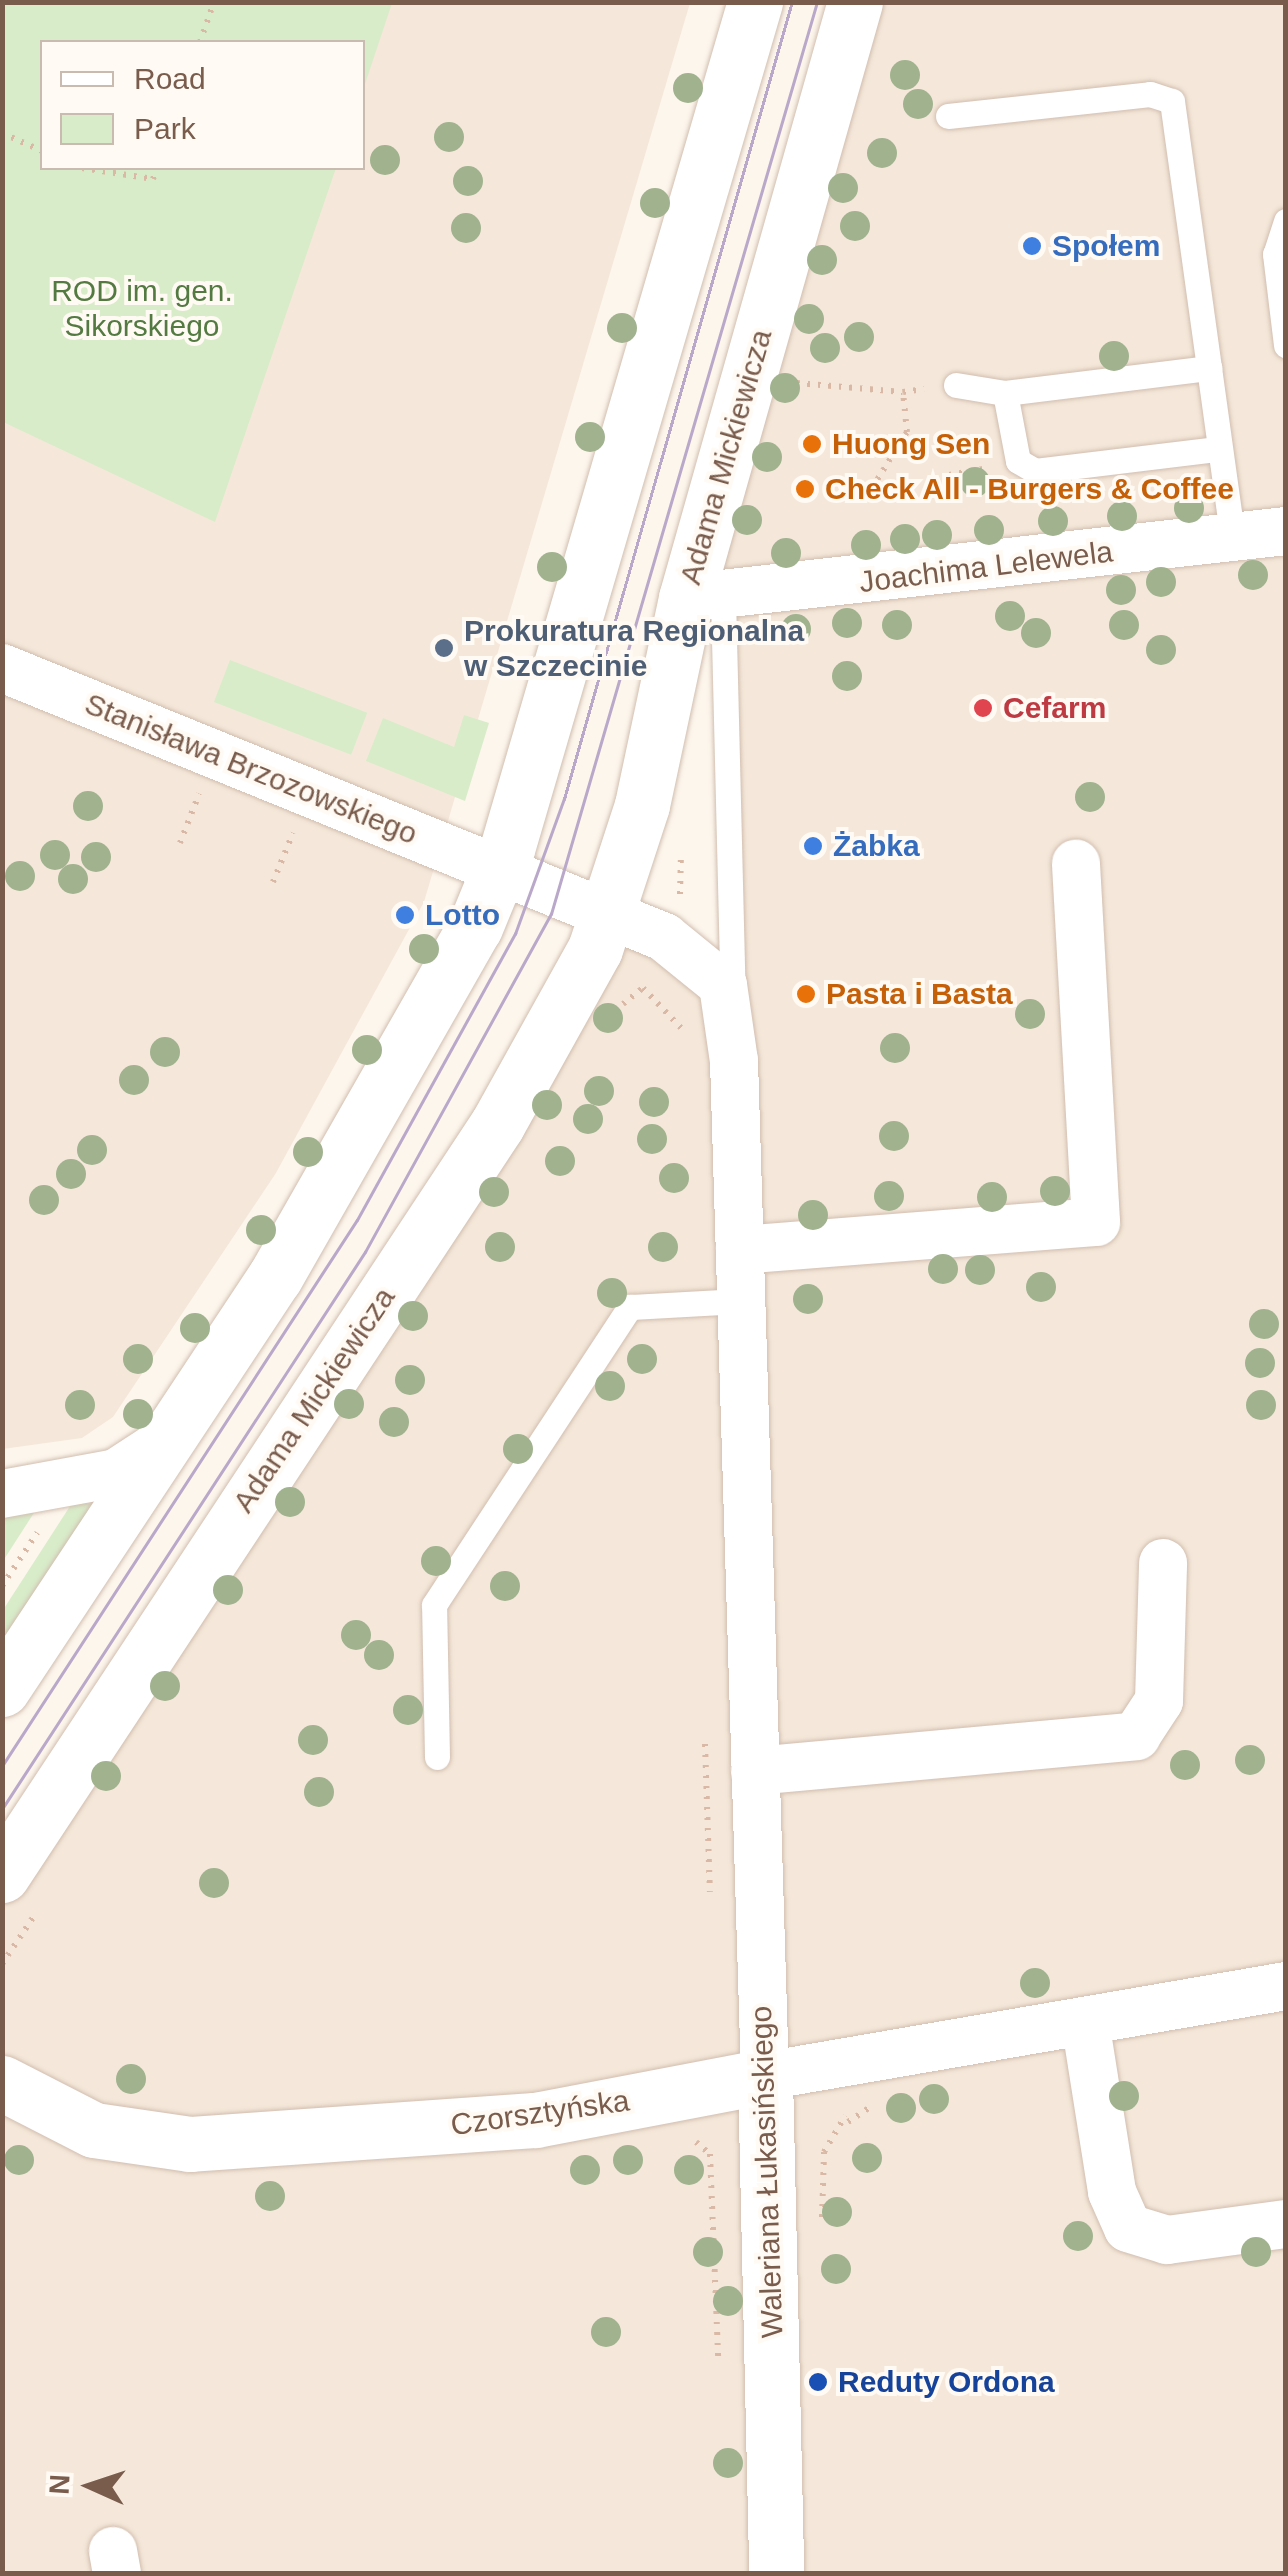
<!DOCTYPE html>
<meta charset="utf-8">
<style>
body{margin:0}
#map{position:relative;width:1288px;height:2576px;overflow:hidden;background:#fdf6ec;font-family:Helvetica,sans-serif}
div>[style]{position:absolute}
.residential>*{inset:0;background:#f5e8da}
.green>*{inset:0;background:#d8ecc9;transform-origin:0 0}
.path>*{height:6px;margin-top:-3px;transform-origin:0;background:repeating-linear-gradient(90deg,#d9b8a5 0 2.5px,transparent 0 10.5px)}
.roads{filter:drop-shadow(0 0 2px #d1beb0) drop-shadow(0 0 2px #d1beb0)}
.service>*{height:25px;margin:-12.5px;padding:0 12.5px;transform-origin:12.5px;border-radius:12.5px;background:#fff}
.minor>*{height:48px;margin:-24px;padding:0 24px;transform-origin:24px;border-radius:24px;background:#fff}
.tertiary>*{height:55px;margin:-27.5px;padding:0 27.5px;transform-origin:27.5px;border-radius:27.5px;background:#fff}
.tram>*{height:2.5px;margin:-1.25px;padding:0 1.25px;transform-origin:1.25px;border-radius:1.25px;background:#b9a8c9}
.trees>*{width:30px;height:30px;margin:-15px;border-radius:50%;background:#a0b28e}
.dots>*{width:28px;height:28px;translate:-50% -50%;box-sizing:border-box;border:5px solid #fffaf3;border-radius:50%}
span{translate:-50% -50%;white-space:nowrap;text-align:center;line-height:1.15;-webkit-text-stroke:8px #fffaf3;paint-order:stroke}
.shop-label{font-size:30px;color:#366cbe;font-weight:700}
.left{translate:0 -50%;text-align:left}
.park-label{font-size:30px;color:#537a41}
.food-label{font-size:30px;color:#c56008;font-weight:700}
.street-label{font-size:30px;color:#7a5c4d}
.service-label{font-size:30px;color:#4e5e75;font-weight:700}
.health-label{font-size:30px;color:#be3a42;font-weight:700}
.transit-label{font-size:30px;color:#164399;font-weight:700}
.frame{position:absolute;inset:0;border:5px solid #7a5c4d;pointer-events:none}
.legend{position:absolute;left:40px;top:40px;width:325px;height:130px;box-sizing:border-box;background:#fffaf3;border:2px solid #cabbb1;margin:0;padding:12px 18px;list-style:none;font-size:30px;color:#7a5c4d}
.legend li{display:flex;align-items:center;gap:20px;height:50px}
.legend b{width:50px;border:2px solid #cabbb1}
.north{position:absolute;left:40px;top:2436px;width:100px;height:100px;-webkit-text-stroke:8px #fffaf3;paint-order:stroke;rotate:273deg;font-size:28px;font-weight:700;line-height:40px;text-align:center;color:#7a5c4d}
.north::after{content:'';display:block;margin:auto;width:35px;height:45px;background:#7a5c4d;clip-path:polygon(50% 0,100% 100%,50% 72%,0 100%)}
</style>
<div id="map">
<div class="residential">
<i style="clip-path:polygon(evenodd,2px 3px,690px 3px,424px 902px,276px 1173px,113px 1417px,82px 1438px,3px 1449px,2px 3px,42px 42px,362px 42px,362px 168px,42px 168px,42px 42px)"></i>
<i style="clip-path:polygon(867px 3px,1285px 3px,1285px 2573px,791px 2573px,710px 557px)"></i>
<i style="clip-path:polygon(609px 928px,710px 976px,757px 2573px,3px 2574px,3px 1897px)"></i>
</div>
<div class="green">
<i style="clip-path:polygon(3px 2px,392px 3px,363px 90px,362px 42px,42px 42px,42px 168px,336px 168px,215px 522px,3px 422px)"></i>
<i style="left:230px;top:660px;width:147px;height:45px;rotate:21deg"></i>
<i style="clip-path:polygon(464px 715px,489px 723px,465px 801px,366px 761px,383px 718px,454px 747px)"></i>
<i style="clip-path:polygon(74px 1500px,93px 1505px,3px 1639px,3px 1610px)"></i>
<i style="clip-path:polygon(39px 1505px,3px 1561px,3px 1510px)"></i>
</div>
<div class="path">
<i style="left:200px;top:42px;width:42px;rotate:-70.7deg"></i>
<i style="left:2px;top:133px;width:44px;rotate:24.2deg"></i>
<i style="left:82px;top:168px;width:72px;rotate:8.8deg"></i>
<i style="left:153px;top:179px;width:12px;rotate:-70deg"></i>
<i style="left:797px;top:383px;width:106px;rotate:4.9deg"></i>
<i style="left:949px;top:475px;width:39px;rotate:-10deg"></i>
<i style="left:872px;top:488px;width:66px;rotate:-58deg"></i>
<i style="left:907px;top:432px;width:40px;rotate:-95.7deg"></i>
<i style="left:903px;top:392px;width:21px;rotate:-8deg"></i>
<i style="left:180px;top:843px;width:53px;rotate:-68.8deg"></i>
<i style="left:273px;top:882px;width:53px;rotate:-67.8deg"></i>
<i style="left:680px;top:894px;width:42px;rotate:-88.6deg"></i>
<i style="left:623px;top:1004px;width:26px;rotate:-39deg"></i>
<i style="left:643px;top:988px;width:57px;rotate:46.4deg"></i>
<i style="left:2px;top:1586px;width:64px;rotate:-56.6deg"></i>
<i style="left:705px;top:1744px;width:148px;rotate:88.1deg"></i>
<i style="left:2px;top:1964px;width:61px;rotate:-56.3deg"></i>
<i style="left:848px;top:2122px;width:29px;rotate:-34deg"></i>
<i style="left:696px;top:2142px;width:18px;rotate:41deg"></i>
<i style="left:710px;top:2154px;width:203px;rotate:87.7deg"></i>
<i style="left:822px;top:2217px;width:65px;rotate:-88.2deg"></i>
<i style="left:824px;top:2152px;width:42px;rotate:-59.7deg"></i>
</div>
<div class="roads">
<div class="service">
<i style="left:948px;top:116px;width:203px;rotate:-6.2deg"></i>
<i style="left:1150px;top:94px;width:23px;rotate:18deg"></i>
<i style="left:1172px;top:101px;width:441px;rotate:82.1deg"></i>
<i style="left:1286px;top:221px;width:35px;rotate:108deg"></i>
<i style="left:1275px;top:254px;width:92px;rotate:83.1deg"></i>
<i style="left:956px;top:385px;width:50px;rotate:9.3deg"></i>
<i style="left:1005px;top:393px;width:206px;rotate:-7deg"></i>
<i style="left:1005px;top:393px;width:69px;rotate:79.2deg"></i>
<i style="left:1018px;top:461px;width:20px;rotate:30deg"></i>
<i style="left:1035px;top:471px;width:184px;rotate:-6.9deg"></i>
<i style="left:723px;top:597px;width:399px;rotate:88.6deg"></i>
<i style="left:437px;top:1757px;width:152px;rotate:-91.1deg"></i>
<i style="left:434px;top:1605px;width:357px;rotate:-56.7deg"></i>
<i style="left:630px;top:1307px;width:111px;rotate:-3.1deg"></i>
</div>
<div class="minor">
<i style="left:686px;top:598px;width:604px;rotate:-6.37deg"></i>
<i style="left:2px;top:668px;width:715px;rotate:22.11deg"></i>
<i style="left:664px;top:937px;width:76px;rotate:39.1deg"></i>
<i style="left:723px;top:985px;width:77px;rotate:81.8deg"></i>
<i style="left:734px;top:1061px;width:1015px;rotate:88.25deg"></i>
<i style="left:765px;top:2076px;width:529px;rotate:-9.8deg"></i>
<i style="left:740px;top:1250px;width:357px;rotate:-4.5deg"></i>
<i style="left:1096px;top:1222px;width:359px;rotate:-93.2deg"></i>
<i style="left:2px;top:1494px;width:116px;rotate:-10.4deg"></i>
<i style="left:116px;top:1473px;width:59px;rotate:-33.1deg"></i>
<i style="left:755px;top:1771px;width:383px;rotate:-5.2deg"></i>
<i style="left:1136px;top:1736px;width:42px;rotate:-56.7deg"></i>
<i style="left:1159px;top:1701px;width:138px;rotate:-88.3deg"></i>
<i style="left:1085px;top:2021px;width:173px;rotate:81deg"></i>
<i style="left:1112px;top:2192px;width:39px;rotate:66deg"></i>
<i style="left:1128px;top:2228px;width:41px;rotate:17.1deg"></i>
<i style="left:1167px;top:2240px;width:120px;rotate:-7.7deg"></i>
<i style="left:113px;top:2551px;width:23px;rotate:80deg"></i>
</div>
<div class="tertiary">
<i style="left:2px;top:1689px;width:494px;rotate:-56.5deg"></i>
<i style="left:275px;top:1277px;width:403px;rotate:-60.3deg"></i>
<i style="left:475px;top:927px;width:84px;rotate:-67.7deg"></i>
<i style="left:507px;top:849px;width:883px;rotate:-73.68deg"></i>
<i style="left:2px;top:1875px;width:899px;rotate:-56.58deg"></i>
<i style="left:497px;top:1125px;width:201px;rotate:-60.9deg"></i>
<i style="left:595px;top:949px;width:151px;rotate:-71.9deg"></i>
<i style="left:642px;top:805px;width:212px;rotate:-78deg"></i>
<i style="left:686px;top:598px;width:619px;rotate:-74.17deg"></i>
<i style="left:2px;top:2083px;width:103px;rotate:27.1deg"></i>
<i style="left:94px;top:2130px;width:97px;rotate:8.3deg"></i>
<i style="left:190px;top:2144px;width:346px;rotate:-4deg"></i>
<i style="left:535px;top:2120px;width:234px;rotate:-10.8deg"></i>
<i style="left:765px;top:2076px;width:498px;rotate:88.7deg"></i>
</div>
</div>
<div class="tram">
<i style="left:2px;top:1766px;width:651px;rotate:-56.97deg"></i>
<i style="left:357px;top:1220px;width:327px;rotate:-61.1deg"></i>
<i style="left:515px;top:934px;width:144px;rotate:-70.1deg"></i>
<i style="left:564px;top:799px;width:829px;rotate:-74.04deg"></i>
<i style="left:2px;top:1809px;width:665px;rotate:-56.91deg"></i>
<i style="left:365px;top:1252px;width:386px;rotate:-61.2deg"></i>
<i style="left:551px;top:914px;width:950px;rotate:-73.74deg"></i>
</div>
<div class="trees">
<i style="left:905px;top:75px"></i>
<i style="left:688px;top:88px"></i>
<i style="left:918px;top:104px"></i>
<i style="left:449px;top:137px"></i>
<i style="left:882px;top:153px"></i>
<i style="left:385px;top:160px"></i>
<i style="left:468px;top:181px"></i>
<i style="left:843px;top:188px"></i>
<i style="left:655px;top:203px"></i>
<i style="left:855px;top:226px"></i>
<i style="left:466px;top:228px"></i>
<i style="left:822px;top:260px"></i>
<i style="left:809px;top:319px"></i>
<i style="left:622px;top:328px"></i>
<i style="left:859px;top:337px"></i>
<i style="left:825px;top:348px"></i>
<i style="left:1114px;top:356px"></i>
<i style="left:785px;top:388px"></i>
<i style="left:590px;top:437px"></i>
<i style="left:767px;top:457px"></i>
<i style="left:975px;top:482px"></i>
<i style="left:1189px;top:508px"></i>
<i style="left:1122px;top:516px"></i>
<i style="left:747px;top:520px"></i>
<i style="left:1053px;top:521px"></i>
<i style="left:989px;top:530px"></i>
<i style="left:937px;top:535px"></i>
<i style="left:905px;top:539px"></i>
<i style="left:866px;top:545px"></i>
<i style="left:786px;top:553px"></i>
<i style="left:552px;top:567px"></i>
<i style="left:1253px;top:575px"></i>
<i style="left:1161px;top:582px"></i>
<i style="left:1121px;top:590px"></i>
<i style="left:1010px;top:616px"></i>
<i style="left:847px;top:623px"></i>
<i style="left:897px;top:625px"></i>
<i style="left:1124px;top:625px"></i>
<i style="left:796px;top:629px"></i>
<i style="left:1036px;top:633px"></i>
<i style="left:1161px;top:650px"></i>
<i style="left:847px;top:676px"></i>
<i style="left:1090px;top:797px"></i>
<i style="left:88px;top:806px"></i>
<i style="left:55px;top:855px"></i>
<i style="left:96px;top:857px"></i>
<i style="left:20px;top:876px"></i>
<i style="left:73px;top:879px"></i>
<i style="left:424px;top:949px"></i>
<i style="left:1030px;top:1014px"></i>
<i style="left:608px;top:1018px"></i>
<i style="left:895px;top:1048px"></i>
<i style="left:367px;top:1050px"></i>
<i style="left:165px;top:1052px"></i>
<i style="left:134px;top:1080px"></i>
<i style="left:599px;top:1091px"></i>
<i style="left:654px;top:1102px"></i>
<i style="left:547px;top:1105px"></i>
<i style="left:588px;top:1119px"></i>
<i style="left:894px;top:1136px"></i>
<i style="left:652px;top:1139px"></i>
<i style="left:92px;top:1150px"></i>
<i style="left:308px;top:1152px"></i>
<i style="left:560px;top:1161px"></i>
<i style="left:71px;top:1174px"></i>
<i style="left:674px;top:1178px"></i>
<i style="left:1055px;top:1191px"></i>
<i style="left:494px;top:1192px"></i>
<i style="left:889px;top:1196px"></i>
<i style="left:992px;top:1197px"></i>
<i style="left:44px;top:1200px"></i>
<i style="left:813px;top:1215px"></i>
<i style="left:261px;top:1230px"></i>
<i style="left:500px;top:1247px"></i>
<i style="left:663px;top:1247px"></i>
<i style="left:943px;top:1269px"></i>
<i style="left:980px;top:1270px"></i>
<i style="left:1041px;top:1287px"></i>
<i style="left:612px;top:1293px"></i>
<i style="left:808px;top:1299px"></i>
<i style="left:413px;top:1316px"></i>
<i style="left:1264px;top:1324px"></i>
<i style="left:195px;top:1328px"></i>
<i style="left:138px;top:1359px"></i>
<i style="left:642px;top:1359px"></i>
<i style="left:1260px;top:1363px"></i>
<i style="left:410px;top:1380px"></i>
<i style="left:610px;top:1386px"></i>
<i style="left:349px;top:1404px"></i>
<i style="left:80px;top:1405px"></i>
<i style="left:1261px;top:1405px"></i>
<i style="left:138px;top:1414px"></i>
<i style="left:394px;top:1422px"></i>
<i style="left:518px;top:1449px"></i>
<i style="left:290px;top:1502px"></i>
<i style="left:436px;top:1561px"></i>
<i style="left:505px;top:1586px"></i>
<i style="left:228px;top:1590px"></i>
<i style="left:356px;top:1635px"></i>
<i style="left:379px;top:1655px"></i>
<i style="left:165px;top:1686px"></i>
<i style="left:408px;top:1710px"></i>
<i style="left:313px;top:1740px"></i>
<i style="left:1250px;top:1760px"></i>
<i style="left:1185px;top:1765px"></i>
<i style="left:106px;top:1776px"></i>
<i style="left:319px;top:1792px"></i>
<i style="left:214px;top:1883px"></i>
<i style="left:1035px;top:1983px"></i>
<i style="left:131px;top:2079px"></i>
<i style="left:1124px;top:2096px"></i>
<i style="left:934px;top:2099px"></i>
<i style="left:901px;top:2108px"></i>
<i style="left:867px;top:2158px"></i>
<i style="left:19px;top:2160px"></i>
<i style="left:628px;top:2160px"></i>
<i style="left:585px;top:2170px"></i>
<i style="left:689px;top:2170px"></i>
<i style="left:270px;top:2196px"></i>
<i style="left:837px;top:2212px"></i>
<i style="left:1078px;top:2236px"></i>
<i style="left:708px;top:2252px"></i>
<i style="left:1256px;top:2252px"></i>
<i style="left:836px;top:2269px"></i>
<i style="left:728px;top:2301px"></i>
<i style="left:606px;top:2332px"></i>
<i style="left:728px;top:2463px"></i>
</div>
<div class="dots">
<i style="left:1032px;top:246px;background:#3f7fe0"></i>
<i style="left:812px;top:444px;background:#e8710a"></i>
<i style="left:805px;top:489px;background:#e8710a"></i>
<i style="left:444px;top:648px;background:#5c6f8a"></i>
<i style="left:983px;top:708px;background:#e0444e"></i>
<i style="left:813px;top:846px;background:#3f7fe0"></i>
<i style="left:405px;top:915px;background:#3f7fe0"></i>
<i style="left:806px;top:994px;background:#e8710a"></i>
<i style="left:818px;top:2382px;background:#1a4fb4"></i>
</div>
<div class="shop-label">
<span class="left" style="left:1052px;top:246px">Społem</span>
<span class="left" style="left:833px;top:846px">Żabka</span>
<span class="left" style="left:425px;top:915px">Lotto</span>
</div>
<div class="park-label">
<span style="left:142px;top:308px">ROD im. gen.<br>Sikorskiego</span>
</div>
<div class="food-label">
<span class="left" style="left:832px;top:444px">Huong Sen</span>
<span class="left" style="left:825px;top:489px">Check All - Burgers &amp; Coffee</span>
<span class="left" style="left:826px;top:994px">Pasta i Basta</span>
</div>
<div class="street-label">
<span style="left:726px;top:457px;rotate:-74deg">Adama Mickiewicza</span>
<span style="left:986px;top:567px;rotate:-7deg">Joachima Lelewela</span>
<span style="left:251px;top:769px;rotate:22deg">Stanisława Brzozowskiego</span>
<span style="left:314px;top:1400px;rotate:-56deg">Adama Mickiewicza</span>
<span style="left:540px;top:2113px;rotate:-8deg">Czorsztyńska</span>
<span style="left:767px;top:2172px;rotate:-92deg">Waleriana Łukasińskiego</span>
</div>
<div class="service-label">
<span class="left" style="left:464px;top:648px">Prokuratura Regionalna<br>w Szczecinie</span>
</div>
<div class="health-label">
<span class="left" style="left:1003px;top:708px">Cefarm</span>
</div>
<div class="transit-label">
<span class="left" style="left:838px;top:2382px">Reduty Ordona</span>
</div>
<div class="frame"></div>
<ul class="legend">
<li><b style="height:12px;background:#fff"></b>Road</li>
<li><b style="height:28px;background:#d8ecc9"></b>Park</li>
</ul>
<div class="north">N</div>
</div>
